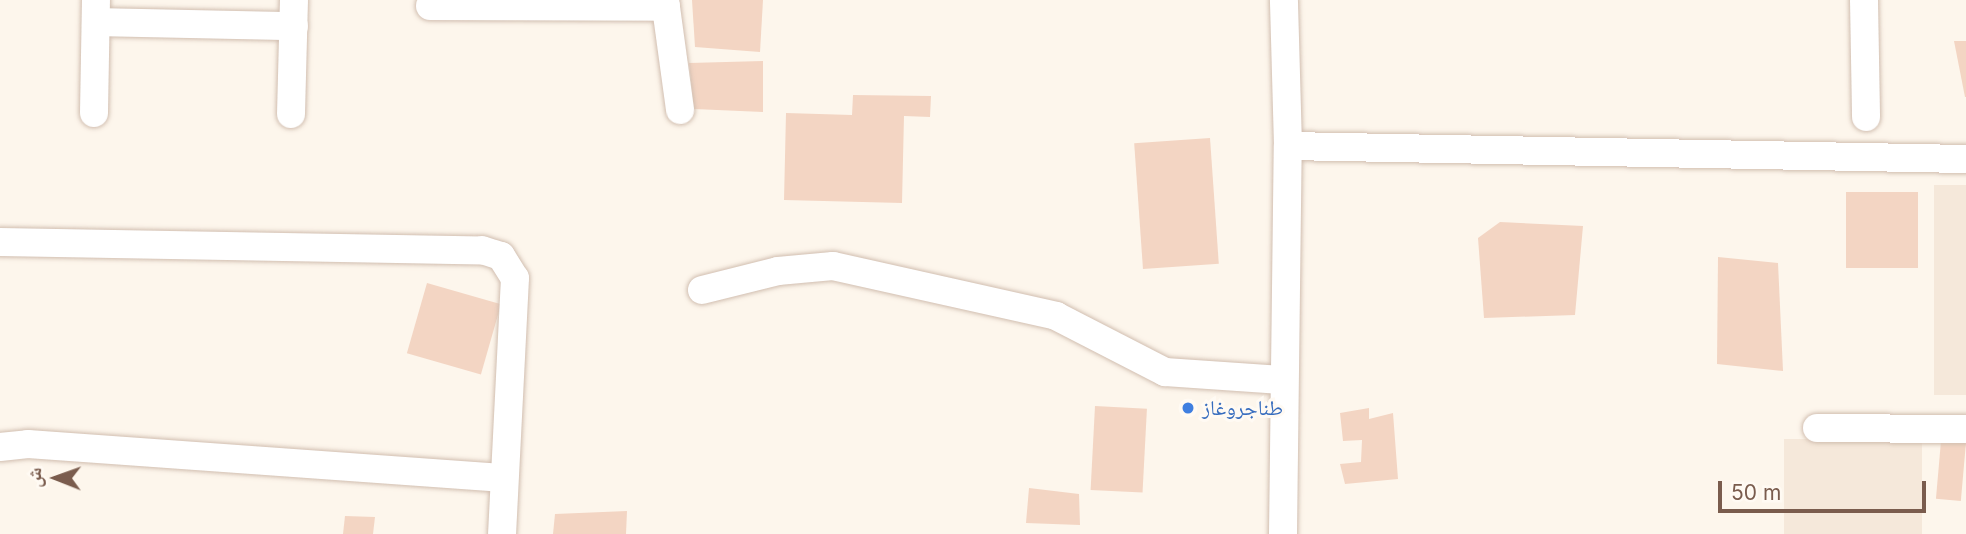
<!DOCTYPE html>
<meta charset="utf-8">
<style>
body{margin:0}
#map{position:relative;width:1966px;height:534px;overflow:hidden;background:#fdf6ec;font-family:Inter,"Noto Naskh Arabic",sans-serif}
div>[style]{position:absolute}
.residential>*{inset:0;background:#f5e8da;transform-origin:0 0}
.building>*{inset:0;background:#f3d5c3;transform-origin:0 0}
.roads{filter:drop-shadow(0 0 2px #d1beb0) drop-shadow(0 0 2px #d1beb0)}
.minor>*{height:28px;margin:-14px;padding:0 14px;transform-origin:14px;border-radius:14px;background:#fff}
.dots>*{width:19px;height:19px;translate:-50% -50%;box-sizing:border-box;border:4px solid #fffaf3;border-radius:50%}
span{translate:-50% -50%;white-space:nowrap;text-align:center;line-height:1.15;-webkit-text-stroke:6px #fffaf3;paint-order:stroke}
.shop-label{font-size:21px;color:#366cbe}
.left{translate:0 -50%;text-align:left}
.north{position:absolute;left:21px;top:443px;width:70px;height:70px;-webkit-text-stroke:5px #fffaf3;paint-order:stroke;rotate:271deg;font-size:19px;font-weight:700;line-height:28px;text-align:center;color:#7a5c4d}
.north::after{content:'';display:block;margin:auto;width:24px;height:32px;background:#7a5c4d;clip-path:polygon(50% 0,100% 100%,50% 72%,0 100%)}
.scale{position:absolute;left:1718px;top:481px;width:208px;height:32px;box-sizing:border-box;border:4px solid #7a5c4d;border-top:0;padding-left:9px;font-size:21px;line-height:24px;white-space:nowrap;color:#7a5c4d;-webkit-text-stroke:5px #fffaf3;paint-order:stroke}
</style>
<div id="map">
<div class="residential">
<i style="left:1934px;top:185px;width:32px;height:210px"></i>
<i style="left:1784px;top:439px;width:138px;height:95px"></i>
</div>
<div class="building">
<i style="clip-path:polygon(692px 0,763px 0,760px 52px,695px 47px)"></i>
<i style="clip-path:polygon(1954px 41px,1966px 41px,1966px 97px,1965px 97px)"></i>
<i style="clip-path:polygon(763px 61px,763px 112px,694px 109px,689px 63px)"></i>
<i style="clip-path:polygon(853px 95px,931px 96px,930px 117px,904px 116px,902px 203px,784px 200px,786px 113px,852px 115px)"></i>
<i style="left:1210px;top:138px;width:126px;height:76px;rotate:86deg"></i>
<i style="left:1846px;top:192px;width:72px;height:76px"></i>
<i style="clip-path:polygon(1500px 222px,1583px 226px,1575px 315px,1484px 318px,1478px 238px)"></i>
<i style="clip-path:polygon(1718px 257px,1778px 263px,1783px 371px,1717px 364px)"></i>
<i style="left:427px;top:283px;width:77px;height:73px;rotate:16deg"></i>
<i style="left:1095px;top:406px;width:52px;height:84px;rotate:3deg"></i>
<i style="clip-path:polygon(1369px 408px,1369px 419px,1393px 413px,1398px 479px,1345px 484px,1340px 464px,1361px 462px,1362px 440px,1343px 441px,1340px 413px)"></i>
<i style="left:1941px;top:441px;width:25px;height:58px;rotate:5deg"></i>
<i style="clip-path:polygon(1029px 488px,1079px 494px,1080px 525px,1026px 523px)"></i>
<i style="clip-path:polygon(627px 511px,626px 534px,553px 534px,555px 514px)"></i>
<i style="clip-path:polygon(345px 516px,375px 517px,373px 534px,343px 534px)"></i>
</div>
<div class="roads">
<div class="minor">
<i style="left:665px;top:0;width:111px;rotate:82.2deg"></i>
<i style="left:1864px;top:0;width:117px;rotate:89deg"></i>
<i style="left:430px;top:6px;width:236px;rotate:0.2deg"></i>
<i style="left:96px;top:22px;width:198px;rotate:1.2deg"></i>
<i style="left:94px;top:113px;width:113px;rotate:-89deg"></i>
<i style="left:291px;top:114px;width:114px;rotate:-88.5deg"></i>
<i style="left:1288px;top:146px;width:678px;rotate:1.1deg"></i>
<i style="left:0;top:242px;width:482px;rotate:1deg"></i>
<i style="left:482px;top:250px;width:20px;rotate:18deg"></i>
<i style="left:501px;top:256px;width:26px;rotate:58deg"></i>
<i style="left:515px;top:278px;width:256px;rotate:92.9deg"></i>
<i style="left:702px;top:290px;width:78px;rotate:-14deg"></i>
<i style="left:778px;top:271px;width:55px;rotate:-5.2deg"></i>
<i style="left:833px;top:266px;width:229px;rotate:12.6deg"></i>
<i style="left:1056px;top:316px;width:123px;rotate:27.2deg"></i>
<i style="left:1165px;top:372px;width:117px;rotate:3.9deg"></i>
<i style="left:1817px;top:428px;width:149px;rotate:0.4deg"></i>
<i style="left:0;top:447px;width:28px;rotate:-6deg"></i>
<i style="left:28px;top:444px;width:476px;rotate:4.1deg"></i>
<i style="left:1283px;top:534px;width:388px;rotate:-89.3deg"></i>
<i style="left:1288px;top:146px;width:146px;rotate:-91.6deg"></i>
</div>
</div>
<div class="dots">
<i style="left:1188px;top:408px;background:#3f7fe0"></i>
</div>
<div class="shop-label">
<span class="left" style="left:1202px;top:408px">طناجروغاز</span>
</div>
<div class="north">ش</div>
<div class="scale">50 m</div>
</div>
